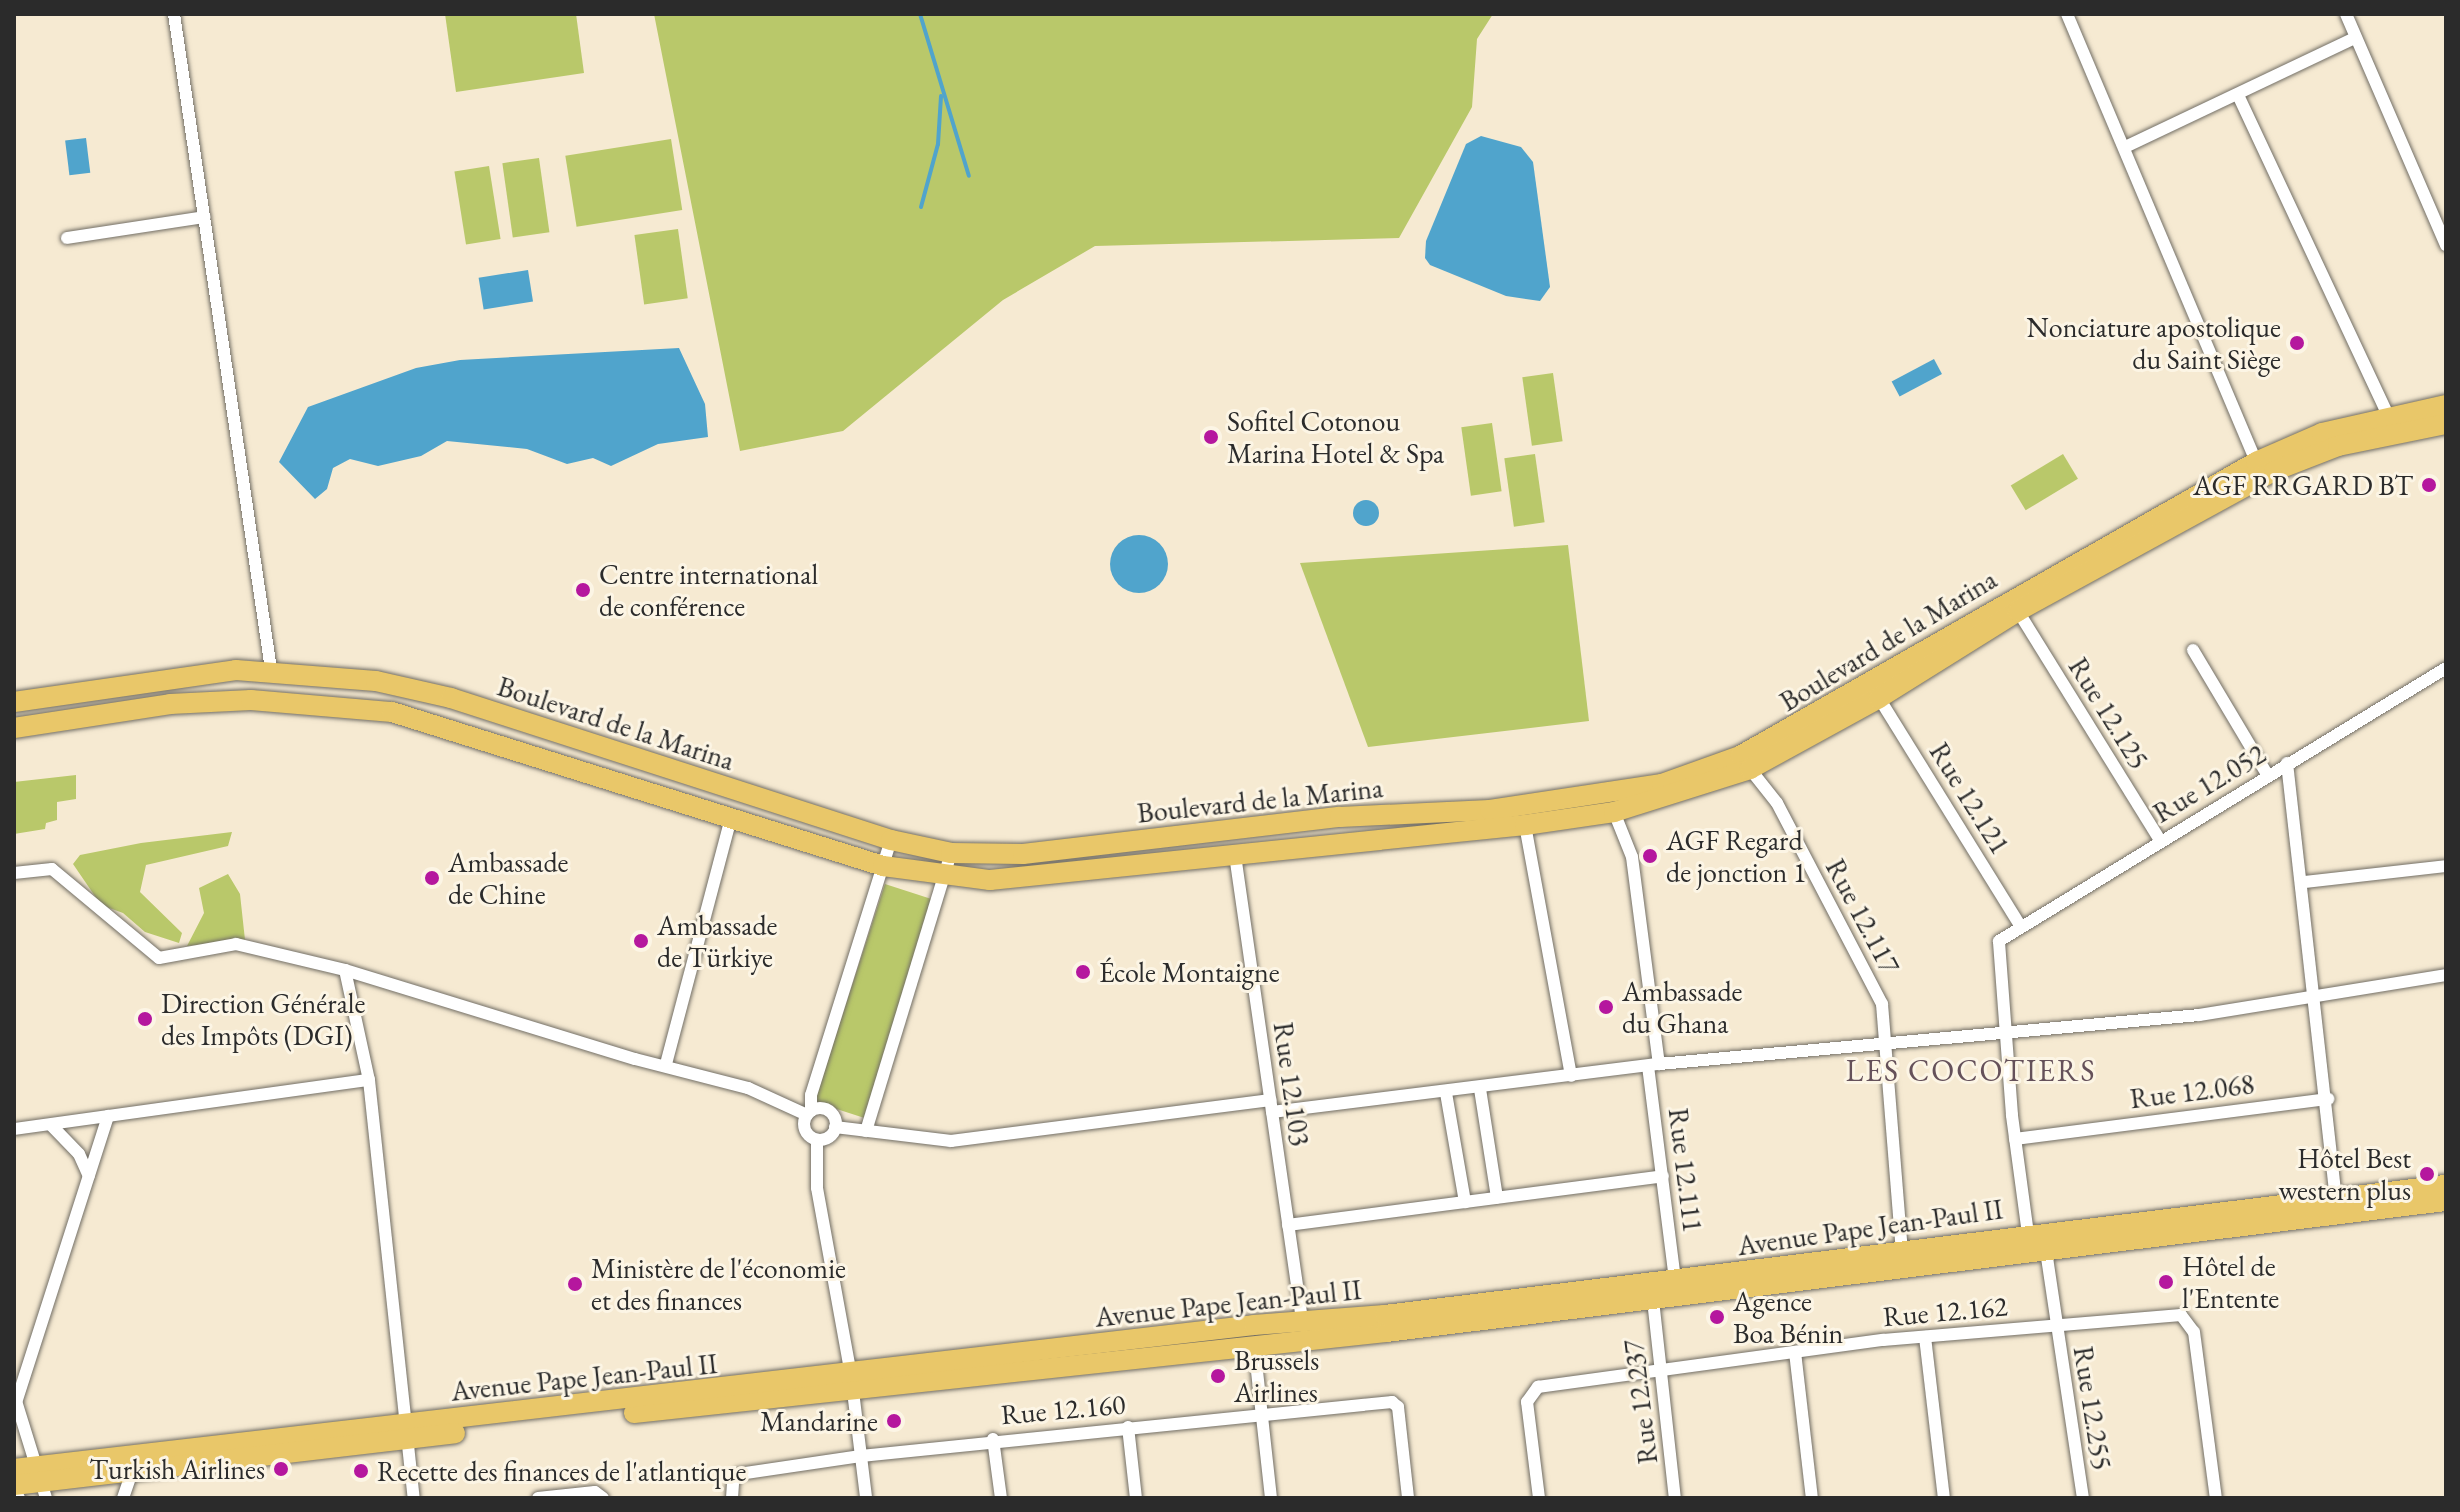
<!DOCTYPE html>
<meta charset="utf-8">
<style>
body{margin:0}
#map{position:relative;width:2460px;height:1512px;overflow:hidden;background:#f6ead2;font-family:"EB Garamond",serif}
div>[style]{position:absolute}
.green>*{inset:0;background:#b9c86a;transform-origin:0 0}
.water>*{inset:0;background:#50a4cc;transform-origin:0 0}
.round{border-radius:50%}
.stream>*{height:4px;margin:-2px;padding:0 2px;transform-origin:2px;border-radius:2px;background:#50a4cc}
.roads{filter:drop-shadow(0 0 2px #726e65) drop-shadow(0 0 2px #726e65)}
.minor>*{height:12px;margin:-6px;padding:0 6px;transform-origin:6px;border-radius:6px;background:#fff}
.minor>.ring{margin:-6px;padding:0;box-sizing:content-box;background:none;border:12px solid #fff;border-radius:50%}
.primary>*{height:20px;margin:-10px;padding:0 10px;transform-origin:10px;border-radius:10px;background:#e9c769}
.dots>*{width:22px;height:22px;translate:-50% -50%;box-sizing:border-box;border:4px solid #fcf5e5;border-radius:50%}
span{translate:-50% -50%;white-space:nowrap;text-align:center;line-height:1.15;-webkit-text-stroke:6px #fcf5e5;paint-order:stroke}
.poi-label{font-size:28px;color:#2b2b2b}
.right{translate:-100% -50%;text-align:right}
.left{translate:0 -50%;text-align:left}
.street-label{font-size:28px;color:#2b2b2b}
.neighbourhood-label{font-size:30px;color:#65515a;letter-spacing:2px}
.frame{position:absolute;inset:0;border:16px solid #2b2b2b;pointer-events:none}
</style>
<div id="map">
<div class="green">
<i style="clip-path:polygon(445px 14px,576px 14px,584px 73px,456px 92px)"></i>
<i style="clip-path:polygon(654px 14px,1493px 14px,1477px 39px,1472px 107px,1399px 238px,1095px 246px,1003px 300px,843px 431px,740px 451px)"></i>
<i style="left:671px;top:139px;width:72px;height:107px;rotate:81deg"></i>
<i style="left:539px;top:158px;width:75px;height:37px;rotate:82deg"></i>
<i style="left:489px;top:166px;width:74px;height:35px;rotate:81deg"></i>
<i style="left:678px;top:229px;width:70px;height:44px;rotate:82deg"></i>
<i style="left:1553px;top:373px;width:69px;height:31px;rotate:82deg"></i>
<i style="left:1492px;top:423px;width:69px;height:31px;rotate:82deg"></i>
<i style="left:1535px;top:454px;width:69px;height:31px;rotate:82deg"></i>
<i style="left:2063px;top:454px;width:29px;height:61px;rotate:59deg"></i>
<i style="clip-path:polygon(1568px 545px,1589px 721px,1368px 747px,1300px 563px)"></i>
<i style="clip-path:polygon(76px 775px,76px 799px,57px 802px,57px 820px,46px 823px,45px 829px,14px 834px,14px 782px)"></i>
<i style="clip-path:polygon(232px 832px,228px 846px,146px 865px,140px 892px,182px 933px,179px 943px,145px 932px,123px 913px,101px 905px,73px 864px,80px 855px,141px 843px)"></i>
<i style="clip-path:polygon(228px 874px,240px 894px,245px 940px,187px 946px,204px 913px,199px 888px)"></i>
<i style="left:885px;top:884px;width:52px;height:229px;rotate:18deg"></i>
</div>
<div class="water">
<i style="clip-path:polygon(1481px 136px,1521px 147px,1533px 162px,1550px 287px,1540px 301px,1506px 296px,1430px 265px,1425px 258px,1426px 241px,1466px 144px)"></i>
<i style="left:86px;top:138px;width:35px;height:21px;rotate:83deg"></i>
<i style="left:528px;top:270px;width:32px;height:50px;rotate:81deg"></i>
<i style="clip-path:polygon(679px 348px,705px 404px,708px 437px,658px 444px,611px 466px,593px 458px,567px 464px,527px 449px,447px 441px,421px 456px,378px 466px,350px 459px,333px 468px,327px 489px,315px 499px,279px 462px,308px 407px,416px 368px,460px 360px)"></i>
<i style="left:1934px;top:359px;width:17px;height:48px;rotate:62deg"></i>
<i class="round" style="left:1353px;top:500px;width:26px;height:26px"></i>
<i class="round" style="left:1110px;top:535px;width:58px;height:58px"></i>
</div>
<div class="stream">
<i style="left:920px;top:14px;width:169px;rotate:73.2deg"></i>
<i style="left:921px;top:207px;width:65px;rotate:-74.9deg"></i>
<i style="left:938px;top:144px;width:48px;rotate:-86.4deg"></i>
</div>
<div class="roads">
<div class="minor">
<i style="left:174px;top:14px;width:662px;rotate:81.58deg"></i>
<i style="left:2067px;top:14px;width:486px;rotate:67.1deg"></i>
<i style="left:2346px;top:14px;width:252px;rotate:66.6deg"></i>
<i style="left:2238px;top:95px;width:353px;rotate:64.9deg"></i>
<i style="left:2125px;top:147px;width:255px;rotate:-25.4deg"></i>
<i style="left:67px;top:238px;width:139px;rotate:-8.7deg"></i>
<i style="left:2016px;top:608px;width:273px;rotate:58.2deg"></i>
<i style="left:2193px;top:650px;width:144px;rotate:59.2deg"></i>
<i style="left:1879px;top:698px;width:266px;rotate:58.2deg"></i>
<i style="left:2287px;top:763px;width:438px;rotate:83.6deg"></i>
<i style="left:1750px;top:769px;width:43px;rotate:51.5deg"></i>
<i style="left:1777px;top:803px;width:227px;rotate:62.4deg"></i>
<i style="left:1882px;top:1004px;width:248px;rotate:85.4deg"></i>
<i style="left:1614px;top:812px;width:48px;rotate:68.2deg"></i>
<i style="left:1632px;top:857px;width:209px;rotate:82.6deg"></i>
<i style="left:1525px;top:825px;width:255px;rotate:79.6deg"></i>
<i style="left:1235px;top:855px;width:470px;rotate:81.8deg"></i>
<i style="left:14px;top:873px;width:38px;rotate:-6deg"></i>
<i style="left:52px;top:869px;width:139px;rotate:39.8deg"></i>
<i style="left:159px;top:958px;width:78px;rotate:-10.3deg"></i>
<i style="left:236px;top:944px;width:112px;rotate:13.4deg"></i>
<i style="left:345px;top:970px;width:113px;rotate:77.7deg"></i>
<i style="left:369px;top:1080px;width:420px;rotate:83.9deg"></i>
<i style="left:2304px;top:882px;width:143px;rotate:-6.4deg"></i>
<i style="left:345px;top:970px;width:303px;rotate:17.1deg"></i>
<i style="left:635px;top:1059px;width:117px;rotate:14.4deg"></i>
<i style="left:748px;top:1088px;width:65px;rotate:24.6deg"></i>
<i style="left:666px;top:1064px;width:254px;rotate:-75.2deg"></i>
<i style="left:1648px;top:1066px;width:217px;rotate:82.8deg"></i>
<i style="left:1480px;top:1089px;width:110px;rotate:81.1deg"></i>
<i style="left:1446px;top:1093px;width:111px;rotate:80.1deg"></i>
<i class="ring" style="left:804px;top:1108px;width:20px;height:20px"></i>
<i style="left:811px;top:1111px;width:16px;rotate:-90deg"></i>
<i style="left:811px;top:1095px;width:267px;rotate:-72.6deg"></i>
<i style="left:1272px;top:1112px;width:390px;rotate:-7.1deg"></i>
<i style="left:1659px;top:1064px;width:542px;rotate:-5.18deg"></i>
<i style="left:2199px;top:1015px;width:250px;rotate:-9.2deg"></i>
<i style="left:51px;top:1125px;width:40px;rotate:46deg"></i>
<i style="left:79px;top:1154px;width:24px;rotate:66deg"></i>
<i style="left:835px;top:1127px;width:117px;rotate:6.9deg"></i>
<i style="left:951px;top:1141px;width:322px;rotate:-7.3deg"></i>
<i style="left:14px;top:1129px;width:358px;rotate:-7.9deg"></i>
<i style="left:866px;top:1131px;width:291px;rotate:-73deg"></i>
<i style="left:2015px;top:1139px;width:316px;rotate:-7.3deg"></i>
<i style="left:817px;top:1140px;width:48px;rotate:90deg"></i>
<i style="left:817px;top:1188px;width:190px;rotate:79.7deg"></i>
<i style="left:851px;top:1375px;width:124px;rotate:83deg"></i>
<i style="left:1288px;top:1225px;width:378px;rotate:-7.4deg"></i>
<i style="left:2028px;top:1234px;width:120px;rotate:-97.7deg"></i>
<i style="left:2012px;top:1115px;width:174px;rotate:-94.3deg"></i>
<i style="left:1999px;top:941px;width:524px;rotate:-31.41deg"></i>
<i style="left:2045px;top:1244px;width:257px;rotate:81.5deg"></i>
<i style="left:1653px;top:1300px;width:199px;rotate:83.7deg"></i>
<i style="left:1925px;top:1337px;width:162px;rotate:83.3deg"></i>
<i style="left:1254px;top:1344px;width:155px;rotate:83.7deg"></i>
<i style="left:1795px;top:1352px;width:147px;rotate:83.4deg"></i>
<i style="left:16px;top:1401px;width:102px;rotate:72.8deg"></i>
<i style="left:14px;top:1409px;width:308px;rotate:-72.2deg"></i>
<i style="left:1128px;top:1427px;width:71px;rotate:83.6deg"></i>
<i style="left:993px;top:1439px;width:60px;rotate:82.3deg"></i>
<i style="left:14px;top:1495px;width:6px;rotate:31deg"></i>
<i style="left:123px;top:1498px;width:28px;rotate:-71deg"></i>
<i style="left:538px;top:1498px;width:57px;rotate:-6deg"></i>
<i style="left:595px;top:1492px;width:10px;rotate:37deg"></i>
<i style="left:732px;top:1498px;width:16px;rotate:-86deg"></i>
<i style="left:733px;top:1482px;width:10px;rotate:-53deg"></i>
<i style="left:739px;top:1474px;width:123px;rotate:-8.4deg"></i>
<i style="left:861px;top:1456px;width:534px;rotate:-5.81deg"></i>
<i style="left:1392px;top:1402px;width:8px;rotate:40deg"></i>
<i style="left:1398px;top:1407px;width:92px;rotate:83.7deg"></i>
<i style="left:1539px;top:1498px;width:97px;rotate:-97.1deg"></i>
<i style="left:1527px;top:1402px;width:19px;rotate:-54deg"></i>
<i style="left:1538px;top:1387px;width:348px;rotate:-7.8deg"></i>
<i style="left:1883px;top:1340px;width:299px;rotate:-4.8deg"></i>
<i style="left:2181px;top:1315px;width:21px;rotate:53deg"></i>
<i style="left:2194px;top:1332px;width:167px;rotate:82.5deg"></i>
</div>
<div class="primary">
<i style="left:14px;top:702px;width:224px;rotate:-8.2deg"></i>
<i style="left:236px;top:670px;width:140px;rotate:4.5deg"></i>
<i style="left:376px;top:681px;width:77px;rotate:12.8deg"></i>
<i style="left:451px;top:698px;width:462px;rotate:17.9deg"></i>
<i style="left:891px;top:840px;width:61px;rotate:12.2deg"></i>
<i style="left:951px;top:853px;width:72px;rotate:0.8deg"></i>
<i style="left:1023px;top:854px;width:319px;rotate:-6.7deg"></i>
<i style="left:1340px;top:817px;width:150px;rotate:-2.7deg"></i>
<i style="left:1490px;top:810px;width:174px;rotate:-8.6deg"></i>
<i style="left:1662px;top:784px;width:83px;rotate:-19.7deg"></i>
<i style="left:1740px;top:756px;width:594px;rotate:-29.67deg"></i>
<i style="left:2256px;top:462px;width:72px;rotate:-23.7deg"></i>
<i style="left:2322px;top:433px;width:127px;rotate:-12.7deg"></i>
<i style="left:14px;top:728px;width:158px;rotate:-8.7deg"></i>
<i style="left:170px;top:704px;width:81px;rotate:-2.8deg"></i>
<i style="left:251px;top:700px;width:142px;rotate:4.9deg"></i>
<i style="left:392px;top:712px;width:515px;rotate:17.41deg"></i>
<i style="left:883px;top:866px;width:108px;rotate:7.5deg"></i>
<i style="left:990px;top:880px;width:538px;rotate:-5.87deg"></i>
<i style="left:1525px;top:825px;width:90px;rotate:-8.3deg"></i>
<i style="left:1614px;top:812px;width:143px;rotate:-17.5deg"></i>
<i style="left:1750px;top:769px;width:147px;rotate:-28.8deg"></i>
<i style="left:1879px;top:698px;width:164px;rotate:-32deg"></i>
<i style="left:2018px;top:611px;width:292px;rotate:-28.7deg"></i>
<i style="left:2274px;top:471px;width:69px;rotate:-21.3deg"></i>
<i style="left:2338px;top:446px;width:110px;rotate:-11.5deg"></i>
<i style="left:634px;top:1413px;width:756px;rotate:-6.15deg"></i>
<i style="left:1386px;top:1332px;width:1068px;rotate:-7.05deg"></i>
<i style="left:14px;top:1469px;width:1248px;rotate:-6.62deg"></i>
<i style="left:1254px;top:1325px;width:131px;rotate:-4.4deg"></i>
<i style="left:1385px;top:1315px;width:1069px;rotate:-6.99deg"></i>
<i style="left:14px;top:1485px;width:444px;rotate:-6.7deg"></i>
</div>
</div>
<div class="dots">
<i style="left:2297px;top:343px;background:#b5179e"></i>
<i style="left:1211px;top:437px;background:#b5179e"></i>
<i style="left:2429px;top:485px;background:#b5179e"></i>
<i style="left:583px;top:590px;background:#b5179e"></i>
<i style="left:1650px;top:856px;background:#b5179e"></i>
<i style="left:432px;top:878px;background:#b5179e"></i>
<i style="left:641px;top:941px;background:#b5179e"></i>
<i style="left:1083px;top:972px;background:#b5179e"></i>
<i style="left:1606px;top:1007px;background:#b5179e"></i>
<i style="left:145px;top:1019px;background:#b5179e"></i>
<i style="left:2427px;top:1174px;background:#b5179e"></i>
<i style="left:2166px;top:1282px;background:#b5179e"></i>
<i style="left:575px;top:1284px;background:#b5179e"></i>
<i style="left:1717px;top:1317px;background:#b5179e"></i>
<i style="left:1218px;top:1376px;background:#b5179e"></i>
<i style="left:894px;top:1421px;background:#b5179e"></i>
<i style="left:281px;top:1469px;background:#b5179e"></i>
<i style="left:361px;top:1471px;background:#b5179e"></i>
</div>
<div class="poi-label">
<span class="right" style="left:2281px;top:343px">Nonciature apostolique<br>du Saint Siège</span>
<span class="left" style="left:1227px;top:437px">Sofitel Cotonou<br>Marina Hotel &amp; Spa</span>
<span class="right" style="left:2413px;top:485px">AGF RRGARD BT</span>
<span class="left" style="left:599px;top:590px">Centre international<br>de conférence</span>
<span class="left" style="left:1666px;top:856px">AGF Regard<br>de jonction 1</span>
<span class="left" style="left:448px;top:878px">Ambassade<br>de Chine</span>
<span class="left" style="left:657px;top:941px">Ambassade<br>de Türkiye</span>
<span class="left" style="left:1099px;top:972px">École Montaigne</span>
<span class="left" style="left:1622px;top:1007px">Ambassade<br>du Ghana</span>
<span class="left" style="left:161px;top:1019px">Direction Générale<br>des Impôts (DGI)</span>
<span class="right" style="left:2411px;top:1174px">Hôtel Best<br>western plus</span>
<span class="left" style="left:2182px;top:1282px">Hôtel de<br>l'Entente</span>
<span class="left" style="left:591px;top:1284px">Ministère de l'économie<br>et des finances</span>
<span class="left" style="left:1733px;top:1317px">Agence<br>Boa Bénin</span>
<span class="left" style="left:1234px;top:1376px">Brussels<br>Airlines</span>
<span class="right" style="left:878px;top:1421px">Mandarine</span>
<span class="right" style="left:265px;top:1469px">Turkish Airlines</span>
<span class="left" style="left:377px;top:1471px">Recette des finances de l'atlantique</span>
</div>
<div class="street-label">
<span style="left:1888px;top:640px;rotate:-31deg">Boulevard de la Marina</span>
<span style="left:2109px;top:713px;rotate:58deg">Rue 12.125</span>
<span style="left:616px;top:723px;rotate:18deg">Boulevard de la Marina</span>
<span style="left:2209px;top:783px;rotate:-31deg">Rue 12.052</span>
<span style="left:1970px;top:798px;rotate:58deg">Rue 12.121</span>
<span style="left:1260px;top:800px;rotate:-6deg">Boulevard de la Marina</span>
<span style="left:1863px;top:916px;rotate:62deg">Rue 12.117</span>
<span style="left:1292px;top:1084px;rotate:82deg">Rue 12.103</span>
<span style="left:2192px;top:1091px;rotate:-7deg">Rue 12.068</span>
<span style="left:1686px;top:1170px;rotate:83deg">Rue 12.111</span>
<span style="left:1870px;top:1227px;rotate:-8deg">Avenue Pape Jean-Paul II</span>
<span style="left:1228px;top:1303px;rotate:-6deg">Avenue Pape Jean-Paul II</span>
<span style="left:1945px;top:1311px;rotate:-5deg">Rue 12.162</span>
<span style="left:584px;top:1377px;rotate:-6deg">Avenue Pape Jean-Paul II</span>
<span style="left:1640px;top:1402px;rotate:-97deg">Rue 12.237</span>
<span style="left:2093px;top:1408px;rotate:81deg">Rue 12.255</span>
<span style="left:1063px;top:1409px;rotate:-5deg">Rue 12.160</span>
</div>
<div class="neighbourhood-label">
<span style="left:1971px;top:1071px">LES COCOTIERS</span>
</div>
<div class="frame"></div>
</div>
